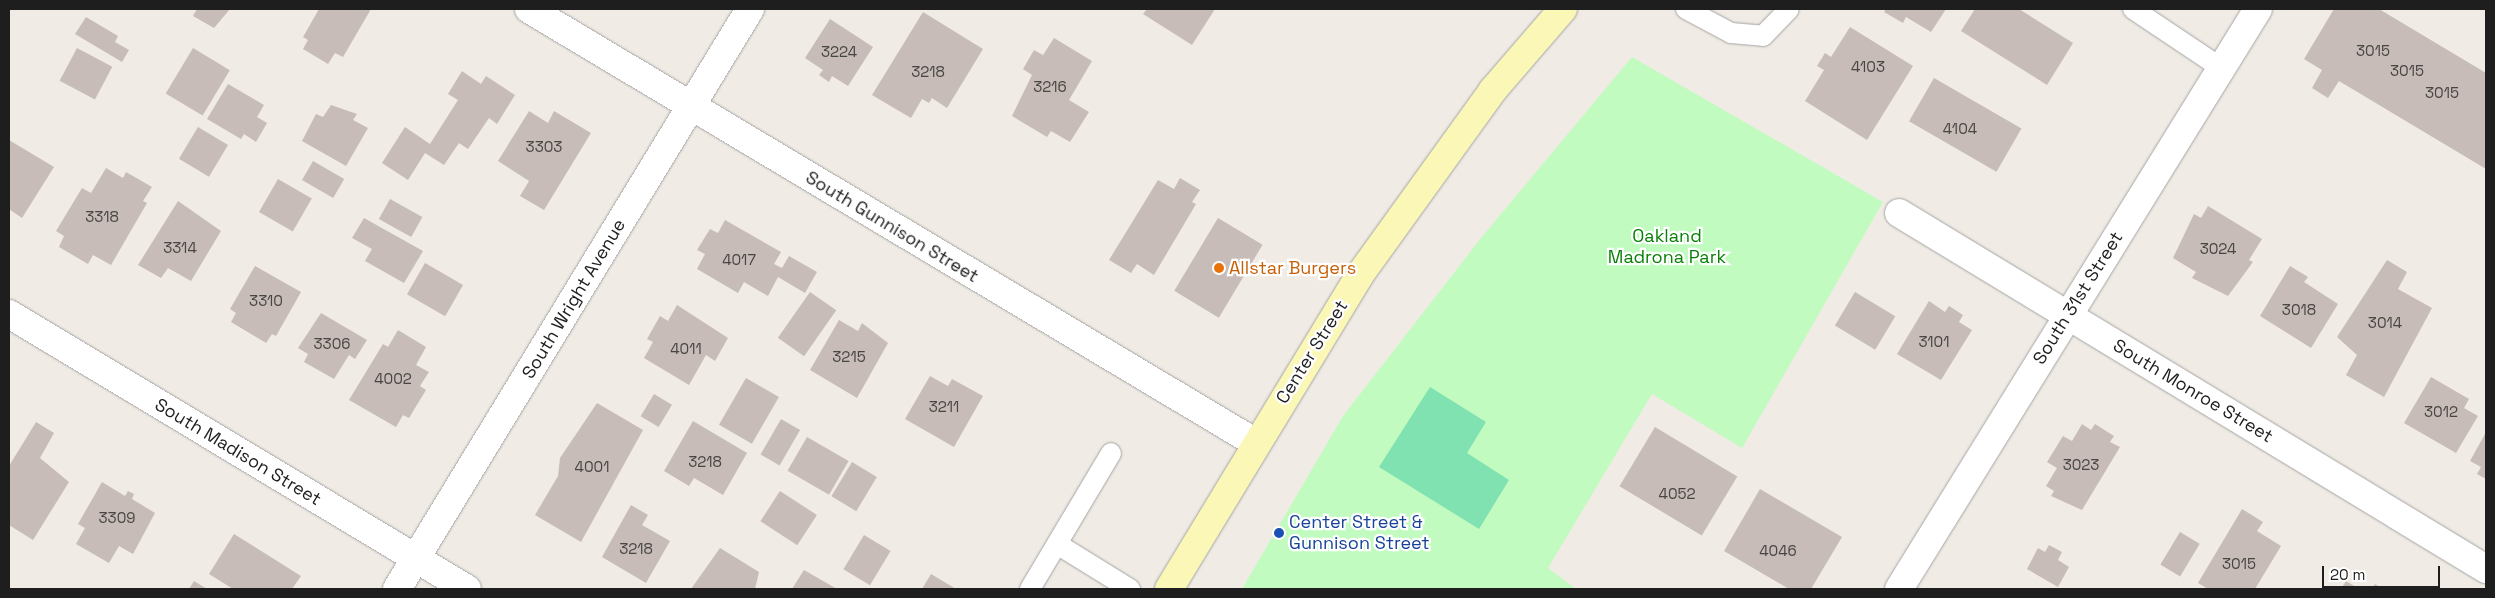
<!DOCTYPE html>
<style>
body{margin:0}
#map{position:relative;width:2495px;height:598px;overflow:hidden;background:#f0ebe4;font-family:"Space Grotesk",sans-serif}
div>[style]{position:absolute}
.park>*{inset:0;background:#c1fbc0}
.pitch>*{inset:0;background:#80e1b1}
.building>*{inset:0;background:#c7bcb7;transform-origin:0 0}
.roads{filter:drop-shadow(0 0 1px #a5a5a5) drop-shadow(0 0 1px #a5a5a5)}
.service>*{height:20px;margin:-10px;padding:0 10px;transform-origin:10px;border-radius:10px;background:#fff}
.minor>*{height:28px;margin:-14px;padding:0 14px;transform-origin:14px;border-radius:14px;background:#fff}
.secondary>*{height:28px;margin:-14px;padding:0 14px;transform-origin:14px;border-radius:14px;background:#fbf7b6}
.dots>*{width:14px;height:14px;translate:-50% -50%;box-sizing:border-box;border:2px solid #fff;border-radius:50%}
span{translate:-50% -50%;white-space:nowrap;text-align:center;line-height:1.15;-webkit-text-stroke:4.5px #fff;paint-order:stroke}
.number-label{font-size:15px;color:#484644}
.number-label span{-webkit-text-stroke-width:0}
.street-label{font-size:18px;color:#1e1e1e}
.park-label{font-size:18px;color:#0b8009}
.food-label{font-size:18px;color:#c56008}
.left{translate:0 -50%;text-align:left}
.transit-label{font-size:18px;color:#164399}
.frame{position:absolute;inset:0;border:10px solid #1e1e1e;pointer-events:none}
.scale{position:absolute;left:2322px;top:566px;width:118px;height:22px;box-sizing:border-box;border:2px solid #1e1e1e;border-top:0;padding-left:6px;font-size:15px;line-height:18px;white-space:nowrap;color:#1e1e1e;-webkit-text-stroke:4px #fff;paint-order:stroke}
</style>
<div id="map">
<div class="park">
<i style="clip-path:polygon(1632px 57px,1883px 202px,1742px 448px,1652px 394px,1548px 568px,1576px 589px,1242px 589px,1343px 416px,1481px 238px)"></i>
</div>
<div class="pitch">
<i style="clip-path:polygon(1430px 387px,1486px 422px,1467px 453px,1509px 480px,1479px 529px,1379px 467px)"></i>
</div>
<div class="building">
<i style="clip-path:polygon(197px 9px,230px 9px,214px 28px,193px 16px)"></i>
<i style="clip-path:polygon(319px 9px,371px 9px,343px 57px,335px 53px,328px 64px,303px 49px,308px 40px,303px 37px)"></i>
<i style="clip-path:polygon(1147px 9px,1215px 9px,1192px 45px,1143px 14px)"></i>
<i style="clip-path:polygon(1886px 9px,1946px 9px,1931px 32px,1906px 17px,1903px 23px,1884px 12px)"></i>
<i style="clip-path:polygon(1975px 9px,2019px 9px,2073px 43px,2047px 85px,1961px 31px)"></i>
<i style="clip-path:polygon(2334px 9px,2379px 9px,2486px 73px,2486px 169px,2339px 81px,2328px 98px,2312px 88px,2322px 70px,2304px 59px)"></i>
<i style="clip-path:polygon(923px 12px,983px 49px,947px 108px,932px 98px,929px 103px,922px 99px,911px 118px,872px 95px)"></i>
<i style="clip-path:polygon(86px 17px,118px 36px,115px 42px,129px 50px,122px 62px,75px 34px)"></i>
<i style="clip-path:polygon(830px 19px,873px 47px,848px 86px,832px 76px,829px 82px,819px 75px,823px 70px,805px 58px)"></i>
<i style="clip-path:polygon(1850px 27px,1913px 66px,1867px 140px,1805px 101px,1824px 70px,1817px 66px,1825px 53px,1831px 57px)"></i>
<i style="clip-path:polygon(1054px 38px,1092px 61px,1069px 100px,1089px 112px,1070px 142px,1051px 131px,1047px 137px,1012px 116px,1032px 75px,1023px 69px,1034px 50px,1043px 55px)"></i>
<i style="left:77px;top:48px;width:40px;height:37px;rotate:28deg"></i>
<i style="left:193px;top:48px;width:43px;height:53px;rotate:31deg"></i>
<i style="clip-path:polygon(462px 71px,481px 84px,486px 76px,515px 95px,497px 124px,489px 118px,468px 149px,459px 143px,444px 165px,425px 153px,408px 180px,382px 163px,405px 127px,430px 144px,458px 100px,448px 94px)"></i>
<i style="left:1934px;top:78px;width:101px;height:50px;rotate:30deg"></i>
<i style="clip-path:polygon(228px 84px,264px 105px,257px 117px,267px 123px,256px 142px,244px 134px,241px 139px,207px 119px)"></i>
<i style="clip-path:polygon(331px 105px,357px 114px,353px 120px,368px 128px,346px 166px,302px 141px,316px 114px,323px 117px)"></i>
<i style="clip-path:polygon(529px 111px,548px 123px,554px 111px,591px 133px,544px 210px,520px 196px,529px 181px,498px 161px)"></i>
<i style="left:198px;top:127px;width:35px;height:37px;rotate:31deg"></i>
<i style="clip-path:polygon(9px 140px,54px 167px,22px 218px,9px 209px)"></i>
<i style="left:313px;top:161px;width:36px;height:22px;rotate:30deg"></i>
<i style="clip-path:polygon(106px 168px,123px 178px,126px 172px,152px 187px,143px 201px,147px 203px,111px 265px,93px 255px,88px 264px,59px 247px,64px 236px,56px 231px,82px 188px,91px 193px)"></i>
<i style="clip-path:polygon(1180px 178px,1200px 190px,1192px 202px,1196px 204px,1154px 275px,1137px 264px,1131px 273px,1109px 260px,1158px 180px,1174px 189px)"></i>
<i style="left:278px;top:179px;width:39px;height:38px;rotate:30deg"></i>
<i style="left:390px;top:199px;width:37px;height:23px;rotate:29deg"></i>
<i style="clip-path:polygon(178px 201px,221px 231px,191px 281px,168px 268px,161px 278px,138px 265px)"></i>
<i style="clip-path:polygon(2208px 206px,2262px 239px,2249px 260px,2253px 262px,2228px 296px,2192px 278px,2196px 272px,2173px 258px,2194px 214px,2201px 218px)"></i>
<i style="clip-path:polygon(364px 218px,423px 251px,404px 283px,365px 261px,372px 249px,352px 238px)"></i>
<i style="left:1218px;top:218px;width:52px;height:85px;rotate:31deg"></i>
<i style="clip-path:polygon(725px 220px,781px 252px,774px 264px,782px 268px,789px 256px,817px 272px,805px 293px,778px 277px,768px 296px,744px 282px,738px 293px,697px 269px,705px 254px,697px 250px,710px 229px,718px 233px)"></i>
<i style="clip-path:polygon(2387px 260px,2407px 272px,2398px 289px,2432px 308px,2384px 397px,2346px 375px,2357px 355px,2337px 337px)"></i>
<i style="left:425px;top:263px;width:44px;height:36px;rotate:30deg"></i>
<i style="clip-path:polygon(255px 266px,301px 292px,276px 336px,272px 334px,266px 343px,231px 322px,236px 313px,230px 309px)"></i>
<i style="clip-path:polygon(2290px 266px,2308px 277px,2304px 282px,2338px 304px,2311px 348px,2260px 316px)"></i>
<i style="left:810px;top:292px;width:32px;height:56px;rotate:35deg"></i>
<i style="left:1855px;top:292px;width:47px;height:39px;rotate:31deg"></i>
<i style="clip-path:polygon(1929px 301px,1945px 312px,1949px 306px,1963px 315px,1959px 322px,1972px 330px,1941px 380px,1897px 354px)"></i>
<i style="clip-path:polygon(677px 305px,728px 338px,715px 361px,706px 355px,689px 385px,644px 358px,653px 342px,647px 339px,660px 316px,668px 321px)"></i>
<i style="clip-path:polygon(321px 313px,367px 340px,355px 359px,349px 355px,334px 379px,304px 362px,308px 354px,298px 348px)"></i>
<i style="clip-path:polygon(839px 320px,858px 331px,862px 323px,888px 343px,857px 398px,810px 370px)"></i>
<i style="clip-path:polygon(398px 330px,426px 347px,416px 365px,429px 372px,420px 386px,426px 390px,409px 418px,403px 415px,396px 427px,349px 400px,383px 344px,388px 347px)"></i>
<i style="clip-path:polygon(930px 376px,948px 386px,952px 379px,983px 396px,954px 447px,905px 419px)"></i>
<i style="clip-path:polygon(2431px 377px,2469px 399px,2464px 408px,2478px 416px,2456px 453px,2404px 423px)"></i>
<i style="left:746px;top:378px;width:38px;height:54px;rotate:30deg"></i>
<i style="left:654px;top:394px;width:21px;height:26px;rotate:31deg"></i>
<i style="clip-path:polygon(597px 403px,643px 430px,581px 542px,535px 515px,558px 476px,560px 458px)"></i>
<i style="left:781px;top:419px;width:22px;height:41px;rotate:30deg"></i>
<i style="clip-path:polygon(693px 421px,747px 453px,723px 495px,694px 478px,689px 486px,664px 471px)"></i>
<i style="clip-path:polygon(36px 422px,54px 433px,40px 458px,69px 482px,33px 540px,9px 525px,9px 466px)"></i>
<i style="clip-path:polygon(2082px 424px,2091px 430px,2095px 424px,2114px 436px,2110px 442px,2120px 447px,2082px 510px,2051px 496px,2054px 491px,2046px 486px,2057px 468px,2047px 462px,2063px 436px,2072px 441px)"></i>
<i style="left:1655px;top:427px;width:96px;height:69px;rotate:31deg"></i>
<i style="clip-path:polygon(2486px 432px,2486px 479px,2477px 474px,2481px 467px,2470px 461px)"></i>
<i style="left:807px;top:437px;width:48px;height:39px;rotate:30deg"></i>
<i style="left:852px;top:462px;width:29px;height:40px;rotate:31deg"></i>
<i style="clip-path:polygon(102px 482px,125px 496px,128px 491px,134px 494px,132px 499px,155px 513px,133px 554px,119px 546px,109px 563px,76px 544px,85px 528px,78px 524px)"></i>
<i style="clip-path:polygon(1760px 489px,1842px 537px,1811px 589px,1789px 589px,1724px 551px)"></i>
<i style="left:780px;top:491px;width:44px;height:36px;rotate:33deg"></i>
<i style="clip-path:polygon(631px 505px,648px 515px,642px 525px,670px 541px,646px 583px,602px 557px)"></i>
<i style="clip-path:polygon(2242px 509px,2263px 522px,2257px 531px,2281px 546px,2255px 589px,2208px 589px,2198px 583px)"></i>
<i style="left:2180px;top:532px;width:23px;height:38px;rotate:31deg"></i>
<i style="clip-path:polygon(234px 534px,301px 576px,292px 589px,233px 589px,209px 574px)"></i>
<i style="left:864px;top:535px;width:31px;height:40px;rotate:31deg"></i>
<i style="clip-path:polygon(2049px 545px,2062px 552px,2058px 560px,2069px 567px,2058px 587px,2027px 569px,2038px 548px,2045px 552px)"></i>
<i style="clip-path:polygon(720px 548px,759px 572px,755px 589px,691px 589px)"></i>
<i style="clip-path:polygon(804px 570px,837px 589px,792px 589px)"></i>
<i style="clip-path:polygon(931px 574px,956px 589px,962px 589px,922px 589px)"></i>
<i style="clip-path:polygon(194px 581px,207px 589px,189px 589px)"></i>
<i style="clip-path:polygon(2346px 581px,2359px 589px,2341px 589px)"></i>
<i style="clip-path:polygon(2375px 584px,2383px 589px,2372px 589px)"></i>
</div>
<div class="roads">
<div class="service">
<i style="left:1686px;top:9px;width:51px;rotate:28.1deg"></i>
<i style="left:1731px;top:33px;width:32px;rotate:5deg"></i>
<i style="left:1763px;top:36px;width:37px;rotate:-46deg"></i>
<i style="left:2133px;top:9px;width:106px;rotate:33.8deg"></i>
<i style="left:1057px;top:544px;width:86px;rotate:31.7deg"></i>
<i style="left:1030px;top:589px;width:158px;rotate:-59.2deg"></i>
</div>
<div class="minor">
<i style="left:529px;top:9px;width:847px;rotate:30.84deg"></i>
<i style="left:1899px;top:213px;width:687px;rotate:31.24deg"></i>
<i style="left:9px;top:314px;width:534px;rotate:30.98deg"></i>
<i style="left:397px;top:589px;width:679px;rotate:-58.67deg"></i>
<i style="left:1899px;top:589px;width:682px;rotate:-58.24deg"></i>
</div>
<div class="secondary">
<i style="left:1169px;top:589px;width:366px;rotate:-58.7deg"></i>
<i style="left:1359px;top:276px;width:229px;rotate:-54.2deg"></i>
<i style="left:1493px;top:90px;width:107px;rotate:-49.2deg"></i>
</div>
</div>
<div class="dots">
<i style="left:1219px;top:268px;background:#e8710a"></i>
<i style="left:1279px;top:533px;background:#1a4fb4"></i>
</div>
<div class="number-label">
<span style="left:2373px;top:51px">3015</span>
<span style="left:839px;top:52px">3224</span>
<span style="left:1868px;top:67px">4103</span>
<span style="left:2407px;top:71px">3015</span>
<span style="left:928px;top:72px">3218</span>
<span style="left:1050px;top:87px">3216</span>
<span style="left:2442px;top:93px">3015</span>
<span style="left:1960px;top:129px">4104</span>
<span style="left:544px;top:147px">3303</span>
<span style="left:102px;top:217px">3318</span>
<span style="left:180px;top:248px">3314</span>
<span style="left:2218px;top:249px">3024</span>
<span style="left:739px;top:260px">4017</span>
<span style="left:266px;top:301px">3310</span>
<span style="left:2299px;top:310px">3018</span>
<span style="left:2385px;top:323px">3014</span>
<span style="left:1934px;top:342px">3101</span>
<span style="left:332px;top:344px">3306</span>
<span style="left:686px;top:349px">4011</span>
<span style="left:849px;top:357px">3215</span>
<span style="left:393px;top:379px">4002</span>
<span style="left:944px;top:407px">3211</span>
<span style="left:2441px;top:412px">3012</span>
<span style="left:705px;top:462px">3218</span>
<span style="left:2081px;top:465px">3023</span>
<span style="left:592px;top:467px">4001</span>
<span style="left:1677px;top:494px">4052</span>
<span style="left:117px;top:518px">3309</span>
<span style="left:636px;top:549px">3218</span>
<span style="left:1778px;top:551px">4046</span>
<span style="left:2239px;top:564px">3015</span>
</div>
<div class="street-label">
<span style="left:892px;top:227px;rotate:31deg">South Gunnison Street</span>
<span style="left:2078px;top:298px;rotate:-58deg">South 31st Street</span>
<span style="left:574px;top:299px;rotate:-59deg">South Wright Avenue</span>
<span style="left:1312px;top:352px;rotate:-58deg">Center Street</span>
<span style="left:2193px;top:391px;rotate:31deg">South Monroe Street</span>
<span style="left:238px;top:452px;rotate:31deg">South Madison Street</span>
</div>
<div class="park-label">
<span style="left:1667px;top:247px">Oakland<br>Madrona Park</span>
</div>
<div class="food-label">
<span class="left" style="left:1229px;top:268px">Allstar Burgers</span>
</div>
<div class="transit-label">
<span class="left" style="left:1289px;top:533px">Center Street &amp;<br>Gunnison Street</span>
</div>
<div class="frame"></div>
<div class="scale">20 m</div>
</div>
